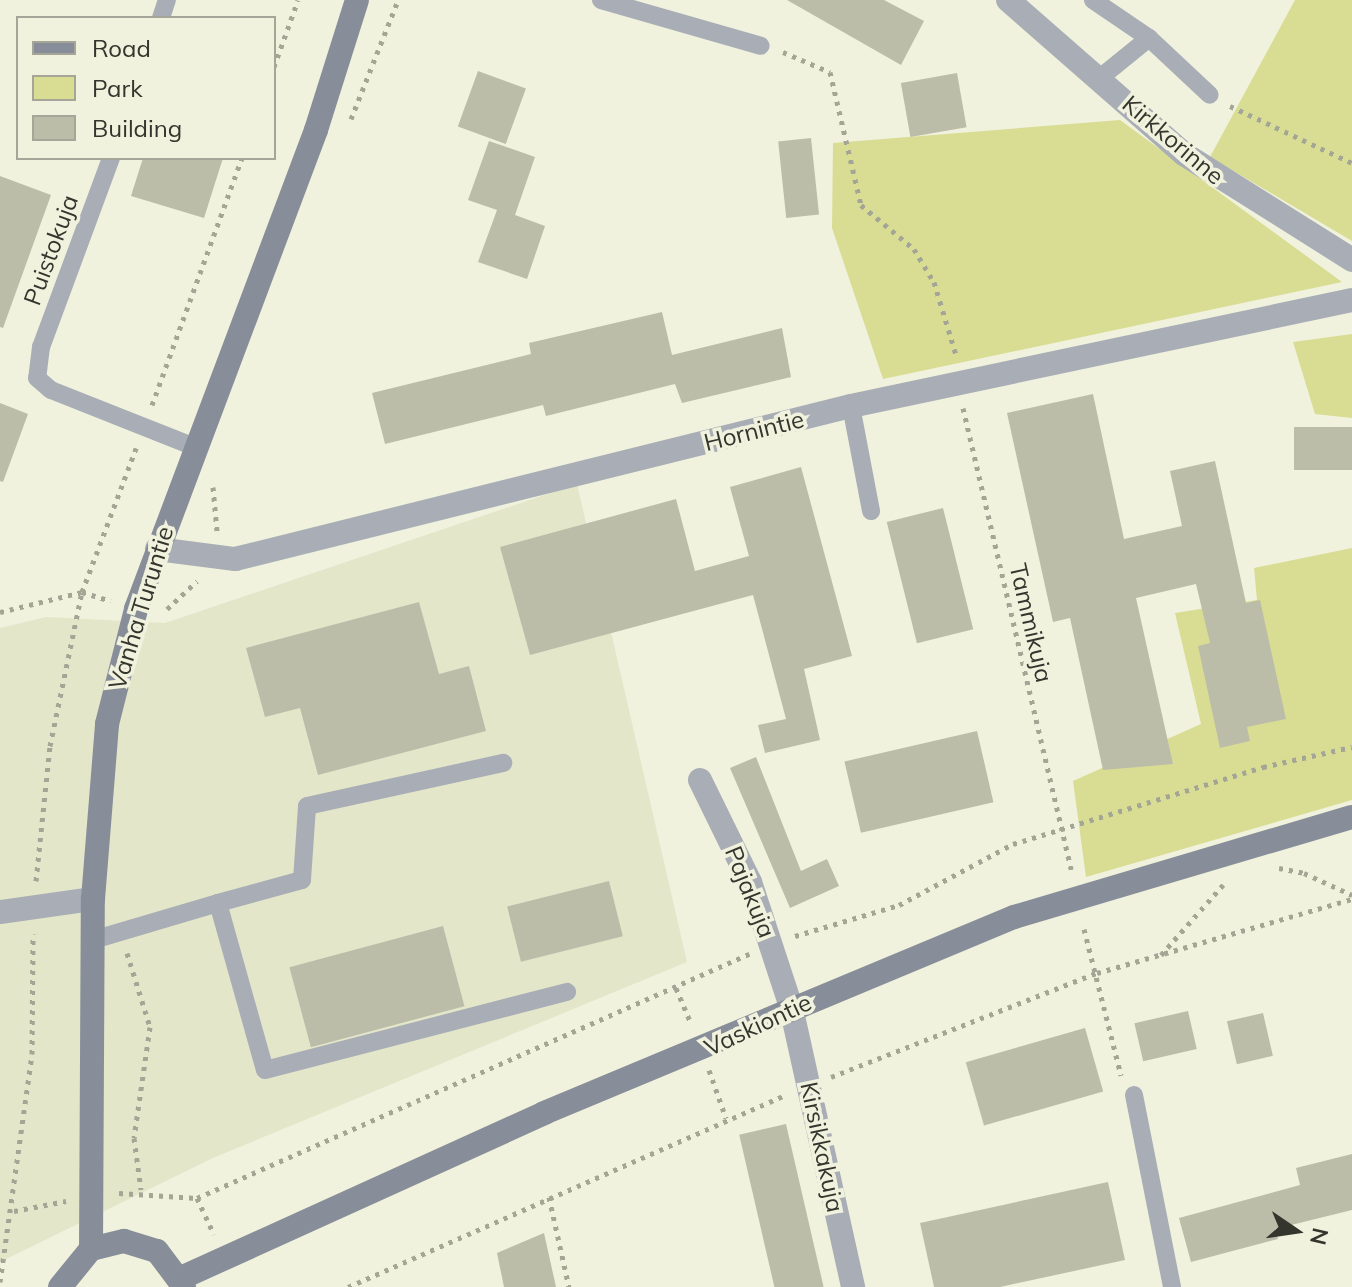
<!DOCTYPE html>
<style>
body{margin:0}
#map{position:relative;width:1352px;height:1287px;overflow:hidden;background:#f0f2dd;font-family:Mulish,sans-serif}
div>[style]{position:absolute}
.built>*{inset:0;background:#e4e6ca}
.green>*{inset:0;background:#d9dd93}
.building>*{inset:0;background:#bcbda9;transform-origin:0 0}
.path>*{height:5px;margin-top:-2.5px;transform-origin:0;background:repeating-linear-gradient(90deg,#a3a595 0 4px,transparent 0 10px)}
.lane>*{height:18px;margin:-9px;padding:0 9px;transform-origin:9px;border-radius:9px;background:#a9aeb6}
.street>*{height:24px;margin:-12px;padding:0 12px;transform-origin:12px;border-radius:12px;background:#a9aeb6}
.secondary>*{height:24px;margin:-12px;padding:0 12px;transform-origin:12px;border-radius:12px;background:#878e99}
span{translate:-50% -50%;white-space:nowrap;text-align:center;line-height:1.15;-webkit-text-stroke:7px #f0f2dd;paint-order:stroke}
.street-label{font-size:24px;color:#34352d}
.legend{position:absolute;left:16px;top:16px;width:260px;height:144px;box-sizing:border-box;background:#f0f2dd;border:2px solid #a5a697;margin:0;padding:10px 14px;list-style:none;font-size:24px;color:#34352d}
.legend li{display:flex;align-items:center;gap:16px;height:40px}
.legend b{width:40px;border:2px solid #a5a697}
.north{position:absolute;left:1256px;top:1191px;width:80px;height:80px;-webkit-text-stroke:6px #f0f2dd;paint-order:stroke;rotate:103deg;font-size:22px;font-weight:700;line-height:32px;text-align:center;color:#34352d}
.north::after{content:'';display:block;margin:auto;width:28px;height:36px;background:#34352d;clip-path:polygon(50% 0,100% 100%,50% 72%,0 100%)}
</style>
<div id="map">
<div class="built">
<i style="clip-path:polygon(577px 484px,687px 962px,213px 1158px,0 1262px,0 628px,46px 617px,165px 623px)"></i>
</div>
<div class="green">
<i style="clip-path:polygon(1295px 0,1352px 0,1352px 241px,1210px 157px)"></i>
<i style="clip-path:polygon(1120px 120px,1342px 282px,883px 379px,832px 228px,833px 143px)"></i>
<i style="clip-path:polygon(1352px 334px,1352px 418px,1315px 414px,1293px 342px)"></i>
<i style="clip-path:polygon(1352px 548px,1352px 800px,1086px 877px,1073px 781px,1201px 724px,1175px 613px,1257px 600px,1254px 568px)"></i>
</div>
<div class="building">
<i style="clip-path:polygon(787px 0,884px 0,924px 21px,901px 65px)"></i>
<i style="left:478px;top:71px;width:51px;height:59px;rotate:20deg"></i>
<i style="left:957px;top:73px;width:55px;height:57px;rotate:80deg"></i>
<i style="left:811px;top:138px;width:77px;height:33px;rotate:84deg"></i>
<i style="clip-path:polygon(489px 141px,535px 157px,515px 215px,545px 226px,527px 279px,478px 262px,497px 210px,468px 200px)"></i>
<i style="clip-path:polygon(143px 158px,223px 158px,204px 218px,131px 196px)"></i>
<i style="clip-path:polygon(0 176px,51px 195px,3px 328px,0 327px)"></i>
<i style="clip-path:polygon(662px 312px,672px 355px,782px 328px,791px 377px,682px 403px,675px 384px,546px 416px,543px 405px,385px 444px,372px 393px,531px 354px,529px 343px)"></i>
<i style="clip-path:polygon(1093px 394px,1124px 539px,1182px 526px,1170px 471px,1215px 461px,1246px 603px,1260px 600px,1286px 719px,1247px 727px,1250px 741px,1220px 748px,1198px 646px,1210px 643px,1196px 584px,1136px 598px,1173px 764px,1103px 770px,1070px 618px,1053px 622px,1007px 413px)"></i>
<i style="clip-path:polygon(0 403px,28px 414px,3px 482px,0 481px)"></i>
<i style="left:1352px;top:427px;width:43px;height:58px;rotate:90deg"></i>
<i style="clip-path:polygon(801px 467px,852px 656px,804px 669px,820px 740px,765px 753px,758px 725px,786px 719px,753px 595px,530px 655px,500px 547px,676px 499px,695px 571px,749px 556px,730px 487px)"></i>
<i style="left:943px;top:508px;width:125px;height:58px;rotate:76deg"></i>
<i style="clip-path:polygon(419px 602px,439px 674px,469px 666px,486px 731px,318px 775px,300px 708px,265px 717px,246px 648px)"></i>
<i style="left:977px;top:731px;width:73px;height:136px;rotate:77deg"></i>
<i style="clip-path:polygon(756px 757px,801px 871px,827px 859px,839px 886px,790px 908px,730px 768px)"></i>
<i style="left:609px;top:881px;width:57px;height:105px;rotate:76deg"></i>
<i style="left:443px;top:926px;width:83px;height:159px;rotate:75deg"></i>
<i style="left:1188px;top:1011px;width:39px;height:55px;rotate:77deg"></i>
<i style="left:1263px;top:1013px;width:44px;height:37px;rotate:77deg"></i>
<i style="left:1085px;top:1028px;width:66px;height:124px;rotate:74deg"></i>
<i style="left:786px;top:1124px;width:167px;height:48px;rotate:77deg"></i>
<i style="clip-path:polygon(1352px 1154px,1352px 1210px,1275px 1229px,1278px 1239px,1191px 1262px,1179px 1218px,1300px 1185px,1296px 1168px)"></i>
<i style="clip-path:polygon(1108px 1182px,1125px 1260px,1000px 1287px,934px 1287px,920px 1223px)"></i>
<i style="clip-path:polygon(544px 1233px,556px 1287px,504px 1287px,497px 1253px)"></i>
</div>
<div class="path">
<i style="left:783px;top:52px;width:51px;rotate:23.1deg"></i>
<i style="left:830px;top:72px;width:137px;rotate:76.9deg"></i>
<i style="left:861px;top:205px;width:69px;rotate:39.7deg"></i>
<i style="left:914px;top:249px;width:39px;rotate:59deg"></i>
<i style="left:934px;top:282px;width:79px;rotate:73.2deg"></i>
<i style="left:274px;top:67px;width:71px;rotate:-70.3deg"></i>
<i style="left:1230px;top:106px;width:135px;rotate:25deg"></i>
<i style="left:351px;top:119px;width:128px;rotate:-68.4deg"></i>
<i style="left:152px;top:405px;width:263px;rotate:-70deg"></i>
<i style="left:963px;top:408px;width:474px;rotate:76.8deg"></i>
<i style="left:213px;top:487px;width:44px;rotate:84.8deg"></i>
<i style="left:167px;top:609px;width:41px;rotate:-43deg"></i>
<i style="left:0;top:612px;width:84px;rotate:-13.7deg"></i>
<i style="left:82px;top:592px;width:30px;rotate:17deg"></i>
<i style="left:1279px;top:868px;width:25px;rotate:11deg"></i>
<i style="left:1304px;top:873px;width:53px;rotate:24.6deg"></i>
<i style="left:36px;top:881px;width:136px;rotate:-84.1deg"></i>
<i style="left:50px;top:746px;width:157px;rotate:-78.3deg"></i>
<i style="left:82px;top:592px;width:154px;rotate:-69.4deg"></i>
<i style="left:1084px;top:929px;width:151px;rotate:75.8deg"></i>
<i style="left:795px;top:936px;width:109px;rotate:-16.6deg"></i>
<i style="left:899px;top:905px;width:129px;rotate:-28.2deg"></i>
<i style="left:1013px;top:844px;width:262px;rotate:-17.1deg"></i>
<i style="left:1263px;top:767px;width:91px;rotate:-12.7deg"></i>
<i style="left:127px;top:953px;width:77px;rotate:72.7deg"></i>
<i style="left:150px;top:1027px;width:112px;rotate:98.2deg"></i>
<i style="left:134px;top:1138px;width:52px;rotate:82.3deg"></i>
<i style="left:1161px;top:955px;width:94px;rotate:-48.5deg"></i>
<i style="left:676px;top:988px;width:38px;rotate:67deg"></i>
<i style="left:709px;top:1070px;width:51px;rotate:70.5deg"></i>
<i style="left:831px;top:1077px;width:286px;rotate:-21.4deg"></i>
<i style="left:1097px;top:973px;width:266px;rotate:-16.2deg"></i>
<i style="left:119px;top:1193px;width:78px;rotate:3.7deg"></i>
<i style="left:197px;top:1198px;width:604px;rotate:-23.85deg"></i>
<i style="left:549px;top:1197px;width:92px;rotate:77.5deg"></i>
<i style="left:197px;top:1198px;width:40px;rotate:65deg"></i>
<i style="left:14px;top:1211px;width:53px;rotate:-10.9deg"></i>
<i style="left:0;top:1282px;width:230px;rotate:-82deg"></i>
<i style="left:32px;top:1054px;width:120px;rotate:-89.5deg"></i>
<i style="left:348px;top:1287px;width:477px;rotate:-23.7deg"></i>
</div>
<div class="lane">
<i style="left:601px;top:0;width:166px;rotate:16deg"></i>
<i style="left:1093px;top:0;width:68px;rotate:34.2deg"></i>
<i style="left:1149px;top:38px;width:83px;rotate:43.1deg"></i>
<i style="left:161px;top:18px;width:19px;rotate:-72deg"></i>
<i style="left:1101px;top:77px;width:62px;rotate:-39.1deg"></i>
<i style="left:111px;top:158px;width:202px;rotate:110.3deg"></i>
<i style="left:41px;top:347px;width:31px;rotate:97deg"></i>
<i style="left:37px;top:378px;width:18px;rotate:41deg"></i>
<i style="left:51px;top:390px;width:155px;rotate:21.6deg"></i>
<i style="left:851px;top:406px;width:107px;rotate:79.2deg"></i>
<i style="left:218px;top:903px;width:87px;rotate:-15.3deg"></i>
<i style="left:302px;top:880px;width:74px;rotate:-86.1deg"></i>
<i style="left:307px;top:806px;width:201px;rotate:-12.4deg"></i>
<i style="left:93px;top:940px;width:130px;rotate:-16.5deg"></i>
<i style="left:218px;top:903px;width:173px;rotate:74.3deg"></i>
<i style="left:265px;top:1070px;width:312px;rotate:-14.5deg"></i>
<i style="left:1134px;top:1095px;width:196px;rotate:78.8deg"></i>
</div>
<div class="street">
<i style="left:1008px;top:0;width:234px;rotate:41.2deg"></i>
<i style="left:1184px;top:154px;width:199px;rotate:32.2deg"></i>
<i style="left:157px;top:549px;width:79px;rotate:7.3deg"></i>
<i style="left:235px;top:559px;width:635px;rotate:-13.95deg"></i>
<i style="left:851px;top:406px;width:512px;rotate:-11.95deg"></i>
<i style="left:700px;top:780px;width:114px;rotate:63.9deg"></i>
<i style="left:750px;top:882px;width:132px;rotate:71.8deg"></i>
<i style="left:791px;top:1007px;width:287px;rotate:77.5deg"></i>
<i style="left:0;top:912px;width:94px;rotate:-8deg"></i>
</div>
<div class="secondary">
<i style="left:91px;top:1249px;width:350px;rotate:-89.7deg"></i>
<i style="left:93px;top:899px;width:176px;rotate:-85.4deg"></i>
<i style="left:107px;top:724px;width:119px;rotate:-75.8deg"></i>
<i style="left:136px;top:609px;width:512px;rotate:-69.4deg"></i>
<i style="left:316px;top:130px;width:136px;rotate:-72.5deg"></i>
<i style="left:181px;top:1278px;width:399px;rotate:-24.4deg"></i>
<i style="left:544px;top:1113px;width:509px;rotate:-22.64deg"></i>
<i style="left:1014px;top:917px;width:352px;rotate:-16.5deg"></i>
<i style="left:60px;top:1287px;width:49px;rotate:-50.8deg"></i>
<i style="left:91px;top:1249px;width:34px;rotate:-14deg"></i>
<i style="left:124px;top:1241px;width:34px;rotate:17deg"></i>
<i style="left:157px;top:1251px;width:45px;rotate:53.1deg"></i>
</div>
<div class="street-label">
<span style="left:1173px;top:140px;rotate:40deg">Kirkkorinne</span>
<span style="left:51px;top:250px;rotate:-70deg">Puistokuja</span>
<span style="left:754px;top:431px;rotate:-14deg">Hornintie</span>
<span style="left:141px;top:608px;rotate:-73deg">Vanha Turuntie</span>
<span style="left:1031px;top:623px;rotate:77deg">Tammikuja</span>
<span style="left:750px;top:892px;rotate:68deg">Pajakuja</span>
<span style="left:758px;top:1025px;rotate:-25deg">Vaskiontie</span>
<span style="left:822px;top:1147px;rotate:78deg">Kirsikkakuja</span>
</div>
<ul class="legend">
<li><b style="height:10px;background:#878e99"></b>Road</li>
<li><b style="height:22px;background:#d9dd93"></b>Park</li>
<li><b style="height:22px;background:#bcbda9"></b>Building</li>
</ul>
<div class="north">N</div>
</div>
